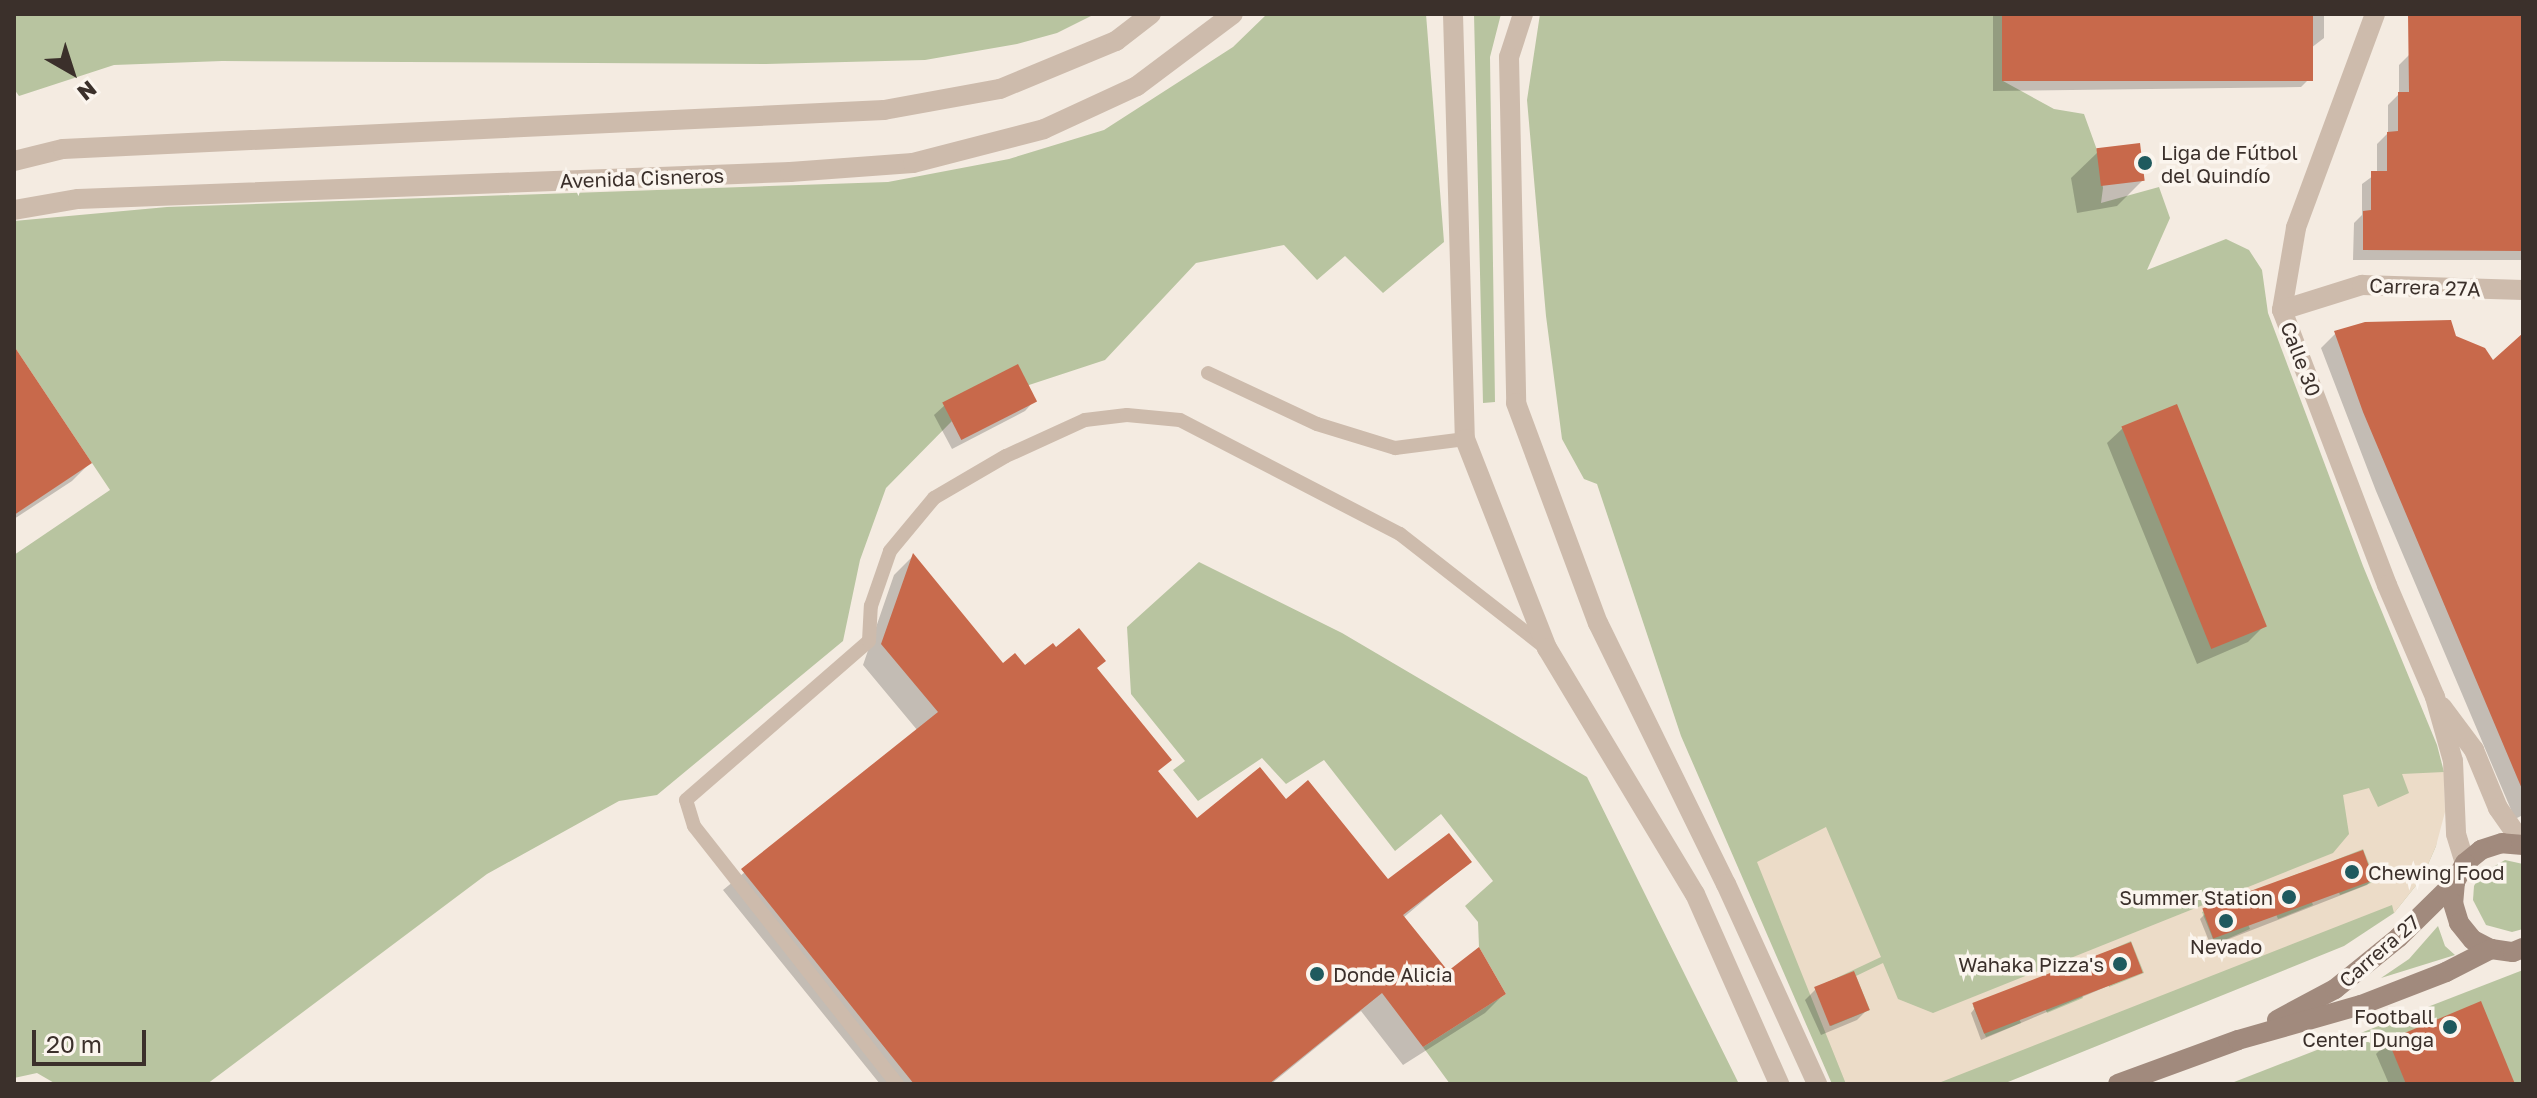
<!DOCTYPE html>
<meta charset="utf-8">
<style>
body{margin:0}
#map{position:relative;width:2537px;height:1098px;overflow:hidden;background:#f4ebe1;font-family:"Golos Text",sans-serif}
div>[style]{position:absolute}
.green>*{inset:0;background:#b8c4a0}
.plaza>*{inset:0;background:#ecdcc8}
.shadow>*{inset:0;background:#0003}
.building>*{inset:0;background:#c8694b;transform-origin:0 0}
.lane>*{height:14px;margin:-7px;padding:0 7px;transform-origin:7px;border-radius:7px;background:#cdbbac}
.street>*{height:20px;margin:-10px;padding:0 10px;transform-origin:10px;border-radius:10px;background:#cdbbac}
.secondary>*{height:20px;margin:-10px;padding:0 10px;transform-origin:10px;border-radius:10px;background:#a18a7d}
.dots>*{width:22px;height:22px;translate:-50% -50%;box-sizing:border-box;border:4px solid #fbf5ee;border-radius:50%}
span{translate:-50% -50%;white-space:nowrap;text-align:center;line-height:1.15;-webkit-text-stroke:7px #fbf5ee;paint-order:stroke}
.poi-label{font-size:20px;color:#3b302b}
.left{translate:0 -50%;text-align:left}
.right{translate:-100% -50%;text-align:right}
.street-label{font-size:20px;color:#3b302b}
.frame{position:absolute;inset:0;border:16px solid #3b302b;pointer-events:none}
.north{position:absolute;left:32px;top:32px;width:80px;height:80px;-webkit-text-stroke:6px #fbf5ee;paint-order:stroke;rotate:141deg;font-size:22px;font-weight:700;line-height:32px;text-align:center;color:#3b302b}
.north::after{content:'';display:block;margin:auto;width:28px;height:36px;background:#3b302b;clip-path:polygon(50% 0,100% 100%,50% 72%,0 100%)}
.scale{position:absolute;left:32px;top:1030px;width:114px;height:36px;box-sizing:border-box;border:4px solid #3b302b;border-top:0;padding-left:10px;font-size:24px;line-height:28px;white-space:nowrap;color:#3b302b;-webkit-text-stroke:6px #fbf5ee;paint-order:stroke}
</style>
<div id="map">
<div class="green">
<i style="clip-path:polygon(14px 14px,1095px 14px,1057px 33px,1017px 44px,925px 60px,766px 64px,222px 61px,114px 65px,19px 96px,14px 89px)"></i>
<i style="clip-path:polygon(1267px 14px,1426px 14px,1444px 242px,1383px 293px,1345px 256px,1317px 280px,1284px 245px,1196px 263px,1105px 360px,1029px 385px,944px 404px,952px 421px,886px 488px,860px 560px,843px 641px,657px 795px,619px 801px,487px 874px,207px 1084px,56px 1084px,37px 1073px,14px 1078px,14px 555px,110px 490px,14px 346px,14px 221px,167px 207px,888px 182px,1009px 159px,1104px 130px,1233px 47px)"></i>
<i style="clip-path:polygon(1474px 14px,1501px 14px,1490px 57px,1495px 402px,1483px 403px)"></i>
<i style="clip-path:polygon(1540px 14px,2002px 14px,2003px 81px,2054px 109px,2084px 114px,2097px 150px,2103px 188px,2101px 203px,2159px 187px,2170px 218px,2147px 270px,2226px 239px,2249px 250px,2262px 270px,2268px 313px,2363px 566px,2437px 745px,2444px 772px,2436px 846px,2422px 878px,2394px 913px,2344px 946px,2003px 1084px,1832px 1084px,1681px 736px,1597px 484px,1584px 479px,1562px 439px,1546px 316px,1527px 100px)"></i>
<i style="clip-path:polygon(1199px 562px,1342px 633px,1587px 777px,1739px 1084px,1450px 1084px,1423px 1047px,1506px 994px,1479px 947px,1478px 922px,1465px 906px,1493px 881px,1441px 814px,1395px 851px,1324px 760px,1286px 784px,1262px 758px,1198px 801px,1173px 770px,1185px 761px,1131px 694px,1127px 627px)"></i>
<i style="clip-path:polygon(2505px 860px,2523px 864px,2523px 929px,2512px 932px,2486px 925px,2473px 900px,2474px 886px,2481px 874px)"></i>
<i style="clip-path:polygon(2438px 926px,2445px 946px,2455px 955px,2381px 978px,2409px 959px)"></i>
<i style="clip-path:polygon(2523px 970px,2523px 1084px,2229px 1084px)"></i>
</div>
<div class="plaza">
<i style="clip-path:polygon(evenodd,2444px 772px,2445px 812px,2436px 846px,2422px 878px,2394px 913px,2392px 905px,1936px 1084px,1846px 1084px,1757px 862px,1826px 827px,1881px 957px,1815px 988px,1831px 1026px,1870px 1010px,1856px 976px,1883px 963px,1898px 999px,1933px 1013px,2333px 853px,2349px 834px,2343px 795px,2369px 788px,2378px 807px,2409px 793px,2402px 774px,2444px 772px,2363px 849px,2376px 881px,2340px 895px,2328px 863px,2363px 849px,2444px 772px,2300px 873px,2313px 905px,2278px 919px,2265px 887px,2300px 873px,2444px 772px,2237px 898px,2250px 929px,2215px 944px,2202px 912px,2237px 898px,2444px 772px,2131px 941px,2144px 973px,2109px 987px,2097px 956px,2131px 941px,2444px 772px,2070px 967px,2083px 998px,2047px 1013px,2035px 981px,2070px 967px,2444px 772px,2008px 992px,2021px 1023px,1986px 1037px,1973px 1006px,2008px 992px)"></i>
</div>
<div class="shadow">
<i style="clip-path:polygon(1993px 14px,2324px 14px,2324px 38px,2311px 48px,2311px 77px,2301px 87px,1993px 91px)"></i>
<i style="clip-path:polygon(2423px 14px,2523px 14px,2523px 260px,2353px 260px,2354px 223px,2362px 215px,2362px 184px,2377px 173px,2377px 144px,2388px 133px,2388px 105px,2399px 94px,2399px 65px,2409px 55px)"></i>
<i style="clip-path:polygon(2098px 152px,2143px 180px,2117px 206px,2077px 213px,2071px 178px)"></i>
<i style="clip-path:polygon(2336px 333px,2454px 337px,2493px 363px,2523px 335px,2523px 483px,2513px 488px,2523px 511px,2523px 815px,2515px 819px,2376px 491px,2321px 348px)"></i>
<i style="clip-path:polygon(14px 350px,90px 463px,72px 481px,14px 519px)"></i>
<i style="clip-path:polygon(1035px 400px,1025px 411px,952px 449px,934px 415px,945px 405px)"></i>
<i style="clip-path:polygon(2123px 428px,2263px 627px,2248px 642px,2197px 664px,2107px 443px)"></i>
<i style="clip-path:polygon(913px 556px,1003px 666px,1095px 669px,1157px 772px,1196px 821px,1285px 801px,1388px 881px,1469px 862px,1403px 918px,1448px 974px,1504px 994px,1485px 1013px,1403px 1065px,1361px 1011px,1271px 1084px,880px 1084px,723px 890px,918px 731px,863px 665px,894px 575px)"></i>
<i style="clip-path:polygon(2362px 853px,2372px 880px,2367px 885px,2211px 946px,2200px 919px,2205px 914px)"></i>
<i style="clip-path:polygon(2141px 972px,1981px 1040px,1971px 1013px,1975px 1008px)"></i>
<i style="clip-path:polygon(1816px 989px,1868px 1009px,1857px 1020px,1821px 1035px,1805px 1000px)"></i>
<i style="clip-path:polygon(2389px 1041px,2513px 1084px,2389px 1084px,2376px 1054px)"></i>
</div>
<div class="building">
<i style="left:2002px;top:14px;width:311px;height:67px"></i>
<i style="clip-path:polygon(2408px 14px,2523px 14px,2523px 251px,2363px 250px,2363px 211px,2371px 210px,2371px 171px,2387px 171px,2387px 132px,2398px 131px,2398px 92px,2409px 92px)"></i>
<i style="left:2140px;top:143px;width:38px;height:44px;rotate:83deg"></i>
<i style="clip-path:polygon(2451px 320px,2456px 336px,2485px 348px,2493px 360px,2523px 333px,2522px 789px,2363px 412px,2334px 331px,2365px 322px)"></i>
<i style="clip-path:polygon(14px 346px,92px 463px,14px 515px)"></i>
<i style="left:1018px;top:364px;width:42px;height:85px;rotate:63deg"></i>
<i style="left:2177px;top:404px;width:240px;height:60px;rotate:68deg"></i>
<i style="clip-path:polygon(913px 553px,1003px 663px,1015px 653px,1025px 665px,1053px 643px,1056px 647px,1079px 628px,1106px 661px,1097px 668px,1172px 760px,1158px 771px,1197px 818px,1260px 767px,1286px 799px,1308px 780px,1388px 879px,1449px 833px,1472px 862px,1403px 915px,1448px 971px,1479px 947px,1506px 994px,1423px 1047px,1382px 993px,1269px 1084px,914px 1084px,741px 869px,938px 712px,881px 644px)"></i>
<i style="left:2363px;top:850px;width:32px;height:171px;rotate:70deg"></i>
<i style="left:2131px;top:942px;width:33px;height:170px;rotate:69deg"></i>
<i style="left:1854px;top:971px;width:42px;height:43px;rotate:68deg"></i>
<i style="clip-path:polygon(2481px 1001px,2515px 1084px,2406px 1084px,2388px 1040px)"></i>
</div>
<div class="lane">
<i style="left:1208px;top:373px;width:120px;rotate:25.1deg"></i>
<i style="left:1317px;top:424px;width:82px;rotate:17.1deg"></i>
<i style="left:1395px;top:448px;width:71px;rotate:-7.3deg"></i>
<i style="left:897px;top:1084px;width:328px;rotate:-128.2deg"></i>
<i style="left:694px;top:826px;width:27px;rotate:-107deg"></i>
<i style="left:686px;top:800px;width:242px;rotate:-41deg"></i>
<i style="left:869px;top:641px;width:35px;rotate:-87deg"></i>
<i style="left:871px;top:606px;width:58px;rotate:-70.9deg"></i>
<i style="left:890px;top:551px;width:69px;rotate:-50.3deg"></i>
<i style="left:934px;top:498px;width:83px;rotate:-30.3deg"></i>
<i style="left:1006px;top:456px;width:87px;rotate:-24.5deg"></i>
<i style="left:1085px;top:420px;width:42px;rotate:-6.8deg"></i>
<i style="left:1127px;top:415px;width:53px;rotate:5.4deg"></i>
<i style="left:1180px;top:420px;width:248px;rotate:27.4deg"></i>
<i style="left:1400px;top:534px;width:185px;rotate:38deg"></i>
</div>
<div class="street">
<i style="left:1453px;top:14px;width:425px;rotate:88.4deg"></i>
<i style="left:1465px;top:439px;width:225px;rotate:68.6deg"></i>
<i style="left:1547px;top:648px;width:287px;rotate:59deg"></i>
<i style="left:1695px;top:894px;width:208px;rotate:66.1deg"></i>
<i style="left:1523px;top:14px;width:45px;rotate:108deg"></i>
<i style="left:1509px;top:57px;width:346px;rotate:88.8deg"></i>
<i style="left:1516px;top:403px;width:235px;rotate:69.6deg"></i>
<i style="left:1598px;top:623px;width:291px;rotate:63.9deg"></i>
<i style="left:1726px;top:884px;width:220px;rotate:65.5deg"></i>
<i style="left:2375px;top:14px;width:228px;rotate:110.3deg"></i>
<i style="left:2296px;top:228px;width:83px;rotate:99.7deg"></i>
<i style="left:2282px;top:310px;width:294px;rotate:69.1deg"></i>
<i style="left:2387px;top:585px;width:122px;rotate:66.8deg"></i>
<i style="left:2435px;top:697px;width:66px;rotate:74.3deg"></i>
<i style="left:2453px;top:761px;width:73px;rotate:87.6deg"></i>
<i style="left:2456px;top:834px;width:30px;rotate:73deg"></i>
<i style="left:14px;top:161px;width:50px;rotate:-13.8deg"></i>
<i style="left:63px;top:149px;width:822px;rotate:-2.72deg"></i>
<i style="left:884px;top:110px;width:118px;rotate:-10.3deg"></i>
<i style="left:1000px;top:89px;width:126px;rotate:-22.5deg"></i>
<i style="left:1116px;top:41px;width:44px;rotate:-37.6deg"></i>
<i style="left:14px;top:210px;width:65px;rotate:-9.8deg"></i>
<i style="left:78px;top:199px;width:713px;rotate:-2.17deg"></i>
<i style="left:790px;top:172px;width:123px;rotate:-4.2deg"></i>
<i style="left:913px;top:163px;width:135px;rotate:-14.5deg"></i>
<i style="left:1044px;top:129px;width:102px;rotate:-24.8deg"></i>
<i style="left:1137px;top:86px;width:120px;rotate:-36.9deg"></i>
<i style="left:2282px;top:310px;width:84px;rotate:-17.4deg"></i>
<i style="left:2362px;top:285px;width:161px;rotate:1.8deg"></i>
<i style="left:2442px;top:707px;width:54px;rotate:53.3deg"></i>
<i style="left:2474px;top:750px;width:63px;rotate:67.5deg"></i>
<i style="left:2498px;top:808px;width:44px;rotate:55.2deg"></i>
</div>
<div class="secondary">
<i style="left:2523px;top:845px;width:21px;rotate:-175deg"></i>
<i style="left:2502px;top:843px;width:22px;rotate:162deg"></i>
<i style="left:2481px;top:850px;width:21px;rotate:141deg"></i>
<i style="left:2465px;top:863px;width:21px;rotate:118deg"></i>
<i style="left:2455px;top:882px;width:21px;rotate:95deg"></i>
<i style="left:2453px;top:903px;width:21px;rotate:73deg"></i>
<i style="left:2459px;top:923px;width:22px;rotate:51deg"></i>
<i style="left:2473px;top:940px;width:20px;rotate:27deg"></i>
<i style="left:2491px;top:949px;width:22px;rotate:8deg"></i>
<i style="left:2513px;top:952px;width:11px;rotate:-22deg"></i>
<i style="left:2277px;top:1020px;width:66px;rotate:-28.1deg"></i>
<i style="left:2335px;top:989px;width:81px;rotate:-39deg"></i>
<i style="left:2398px;top:938px;width:80px;rotate:-44.5deg"></i>
<i style="left:2118px;top:1084px;width:128px;rotate:-20.1deg"></i>
<i style="left:2238px;top:1040px;width:128px;rotate:-15.9deg"></i>
<i style="left:2361px;top:1005px;width:91px;rotate:-21.2deg"></i>
<i style="left:2446px;top:972px;width:51px;rotate:-27.1deg"></i>
</div>
<div class="dots">
<i style="left:2145px;top:163px;background:#1f5a5e"></i>
<i style="left:2352px;top:872px;background:#1f5a5e"></i>
<i style="left:2289px;top:897px;background:#1f5a5e"></i>
<i style="left:2226px;top:921px;background:#1f5a5e"></i>
<i style="left:2120px;top:964px;background:#1f5a5e"></i>
<i style="left:1317px;top:974px;background:#1f5a5e"></i>
<i style="left:2450px;top:1027px;background:#1f5a5e"></i>
</div>
<div class="poi-label">
<span class="left" style="left:2161px;top:164px">Liga de Fútbol<br>del Quindío</span>
<span class="left" style="left:2368px;top:872px">Chewing Food</span>
<span class="right" style="left:2273px;top:897px">Summer Station</span>
<span style="left:2226px;top:946px">Nevado</span>
<span class="right" style="left:2104px;top:964px">Wahaka Pizza's</span>
<span class="left" style="left:1333px;top:974px">Donde Alicia</span>
<span class="right" style="left:2434px;top:1028px">Football<br>Center Dunga</span>
</div>
<div class="street-label">
<span style="left:642px;top:178px;rotate:-2deg">Avenida Cisneros</span>
<span style="left:2425px;top:287px;rotate:2deg">Carrera 27A</span>
<span style="left:2301px;top:359px;rotate:69deg">Calle 30</span>
<span style="left:2379px;top:951px;rotate:-41deg">Carrera 27</span>
</div>
<div class="frame"></div>
<div class="north">N</div>
<div class="scale">20 m</div>
</div>
